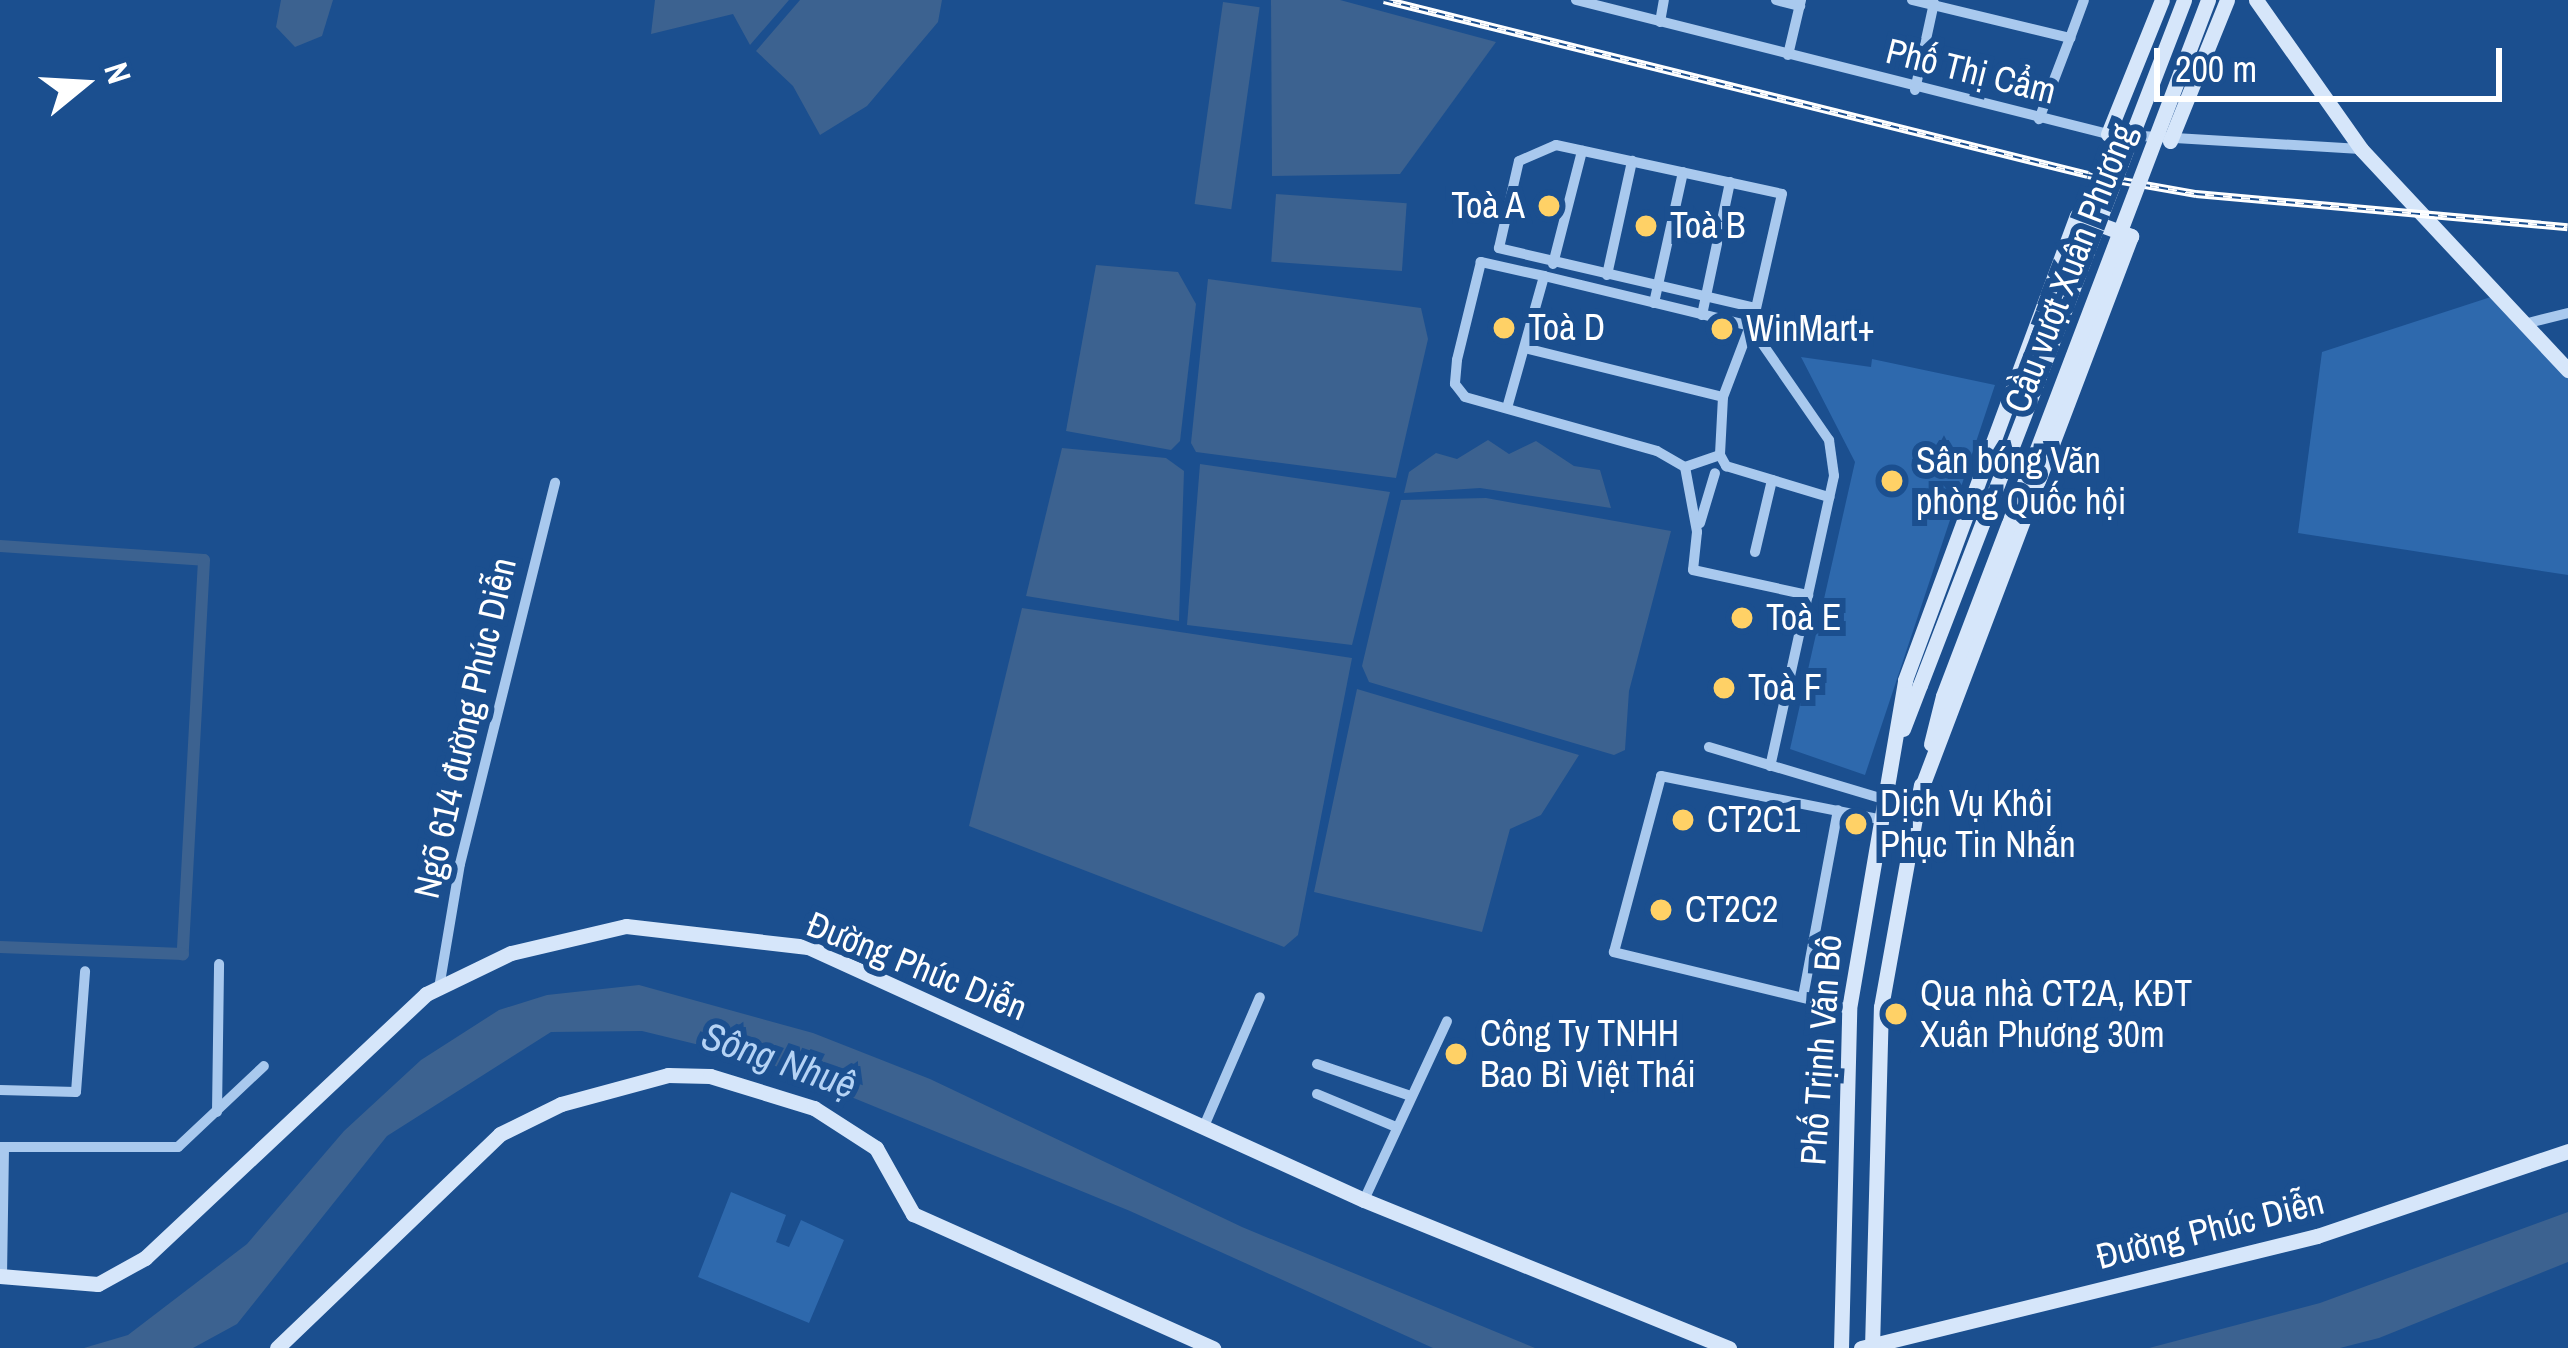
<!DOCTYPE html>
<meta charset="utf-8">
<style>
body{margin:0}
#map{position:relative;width:2568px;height:1348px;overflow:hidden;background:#1b4f8f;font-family:"Archivo Narrow",sans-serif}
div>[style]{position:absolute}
.green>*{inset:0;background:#2e69ad}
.water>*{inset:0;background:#3c6290;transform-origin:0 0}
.canal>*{height:12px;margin:-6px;padding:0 6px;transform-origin:6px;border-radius:6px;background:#3c6290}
.street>*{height:10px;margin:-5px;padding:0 5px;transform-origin:5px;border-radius:5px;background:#a9c9ee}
.secondary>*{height:15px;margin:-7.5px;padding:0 7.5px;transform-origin:7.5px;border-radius:7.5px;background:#d6e6fa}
.rail>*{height:8px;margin-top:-4px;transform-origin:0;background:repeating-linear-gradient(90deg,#1b4f8f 0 9px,#fff 0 18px);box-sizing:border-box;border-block:3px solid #fff}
.secondary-bridge>*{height:15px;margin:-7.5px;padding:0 7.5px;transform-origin:7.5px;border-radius:7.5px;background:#d6e6fa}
.dots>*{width:33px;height:33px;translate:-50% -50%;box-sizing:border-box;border:6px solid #1b4f8f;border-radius:50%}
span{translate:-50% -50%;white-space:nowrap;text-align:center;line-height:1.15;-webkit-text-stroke:12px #1b4f8f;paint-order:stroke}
.street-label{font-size:36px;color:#fff}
.poi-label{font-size:36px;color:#fff}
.right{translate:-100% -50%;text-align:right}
.left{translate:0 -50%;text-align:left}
.water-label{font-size:39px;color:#b5d3f5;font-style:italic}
.north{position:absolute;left:24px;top:24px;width:120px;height:120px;-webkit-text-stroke:9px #1b4f8f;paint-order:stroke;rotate:72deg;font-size:33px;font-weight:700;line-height:48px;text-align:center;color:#fff}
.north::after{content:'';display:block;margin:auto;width:42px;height:54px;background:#fff;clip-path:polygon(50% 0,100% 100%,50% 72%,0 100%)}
.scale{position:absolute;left:2154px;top:48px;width:348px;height:54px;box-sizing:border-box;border:6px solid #fff;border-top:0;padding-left:15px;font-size:36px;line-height:42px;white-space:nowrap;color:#fff;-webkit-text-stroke:9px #1b4f8f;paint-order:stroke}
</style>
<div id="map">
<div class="green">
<i style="clip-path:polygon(2500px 294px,2568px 370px,2568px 575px,2298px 533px,2322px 352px)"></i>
<i style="clip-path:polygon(1801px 357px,1871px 367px,1872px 359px,1995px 385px,1865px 775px,1790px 749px,1855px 462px)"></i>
<i style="clip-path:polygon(731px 1192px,786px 1215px,776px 1242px,789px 1247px,801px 1220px,844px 1240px,809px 1323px,698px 1277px)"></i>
</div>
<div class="water">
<i style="clip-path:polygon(281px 0,333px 0,322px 36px,295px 47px,276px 27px)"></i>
<i style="clip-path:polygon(655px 0,789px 0,750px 45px,733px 14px,651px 34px)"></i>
<i style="clip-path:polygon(800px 0,942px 0,938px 22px,867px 106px,820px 135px,793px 86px,756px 51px)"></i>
<i style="clip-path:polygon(1271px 0,1340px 0,1496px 42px,1400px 174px,1272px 176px)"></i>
<i style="left:1223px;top:2px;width:37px;height:204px;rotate:8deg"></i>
<i style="left:1276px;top:194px;width:131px;height:68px;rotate:4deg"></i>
<i style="clip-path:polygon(1096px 265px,1178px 272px,1196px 304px,1180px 441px,1171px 450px,1066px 431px)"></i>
<i style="clip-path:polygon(1208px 279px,1421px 308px,1428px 339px,1396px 478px,1196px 452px,1191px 443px)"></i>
<i style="clip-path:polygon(1488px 440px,1509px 454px,1536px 441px,1574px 466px,1600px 470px,1611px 508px,1480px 488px,1404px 493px,1409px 472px,1436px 453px,1457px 459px)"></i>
<i style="clip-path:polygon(1062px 448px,1166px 458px,1184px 471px,1179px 621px,1026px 596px)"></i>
<i style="clip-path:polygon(1200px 464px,1390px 492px,1352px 645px,1187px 625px)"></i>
<i style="clip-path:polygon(1486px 498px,1671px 531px,1629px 691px,1625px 750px,1614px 755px,1369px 682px,1362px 666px,1401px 500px)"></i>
<i style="clip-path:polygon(1022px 608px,1352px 658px,1298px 935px,1284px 947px,969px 826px)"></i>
<i style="clip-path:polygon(1357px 689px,1579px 755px,1541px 815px,1510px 829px,1482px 932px,1314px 892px)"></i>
<i style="clip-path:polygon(639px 985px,813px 1033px,930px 1079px,1242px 1227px,1535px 1348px,1433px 1348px,1130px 1211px,761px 1060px,642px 1031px,551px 1032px,387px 1136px,237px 1324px,193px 1348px,84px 1348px,128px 1335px,247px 1244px,344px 1131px,421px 1060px,499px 1010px,547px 995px)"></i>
<i style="clip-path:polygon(2568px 1212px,2568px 1262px,2379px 1338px,2340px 1348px,2149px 1348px,2320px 1303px)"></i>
</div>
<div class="canal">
<i style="left:0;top:546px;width:204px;rotate:3.9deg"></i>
<i style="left:204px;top:560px;width:395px;rotate:93.1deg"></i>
<i style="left:183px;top:954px;width:183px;rotate:-177.8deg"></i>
</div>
<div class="street">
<i style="left:1576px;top:0;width:549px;rotate:14.14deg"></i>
<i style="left:2108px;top:134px;width:253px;rotate:3.4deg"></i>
<i style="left:1776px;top:0;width:25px;rotate:14deg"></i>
<i style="left:1912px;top:0;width:163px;rotate:13.5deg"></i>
<i style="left:2070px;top:38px;width:87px;rotate:110.9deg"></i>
<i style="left:1660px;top:22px;width:22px;rotate:-80deg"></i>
<i style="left:2070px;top:38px;width:40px;rotate:-69.8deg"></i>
<i style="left:1788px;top:55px;width:57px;rotate:-76.7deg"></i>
<i style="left:1915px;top:90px;width:89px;rotate:-77.7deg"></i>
<i style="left:1556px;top:145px;width:231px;rotate:12.2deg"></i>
<i style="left:1782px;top:194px;width:117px;rotate:102.8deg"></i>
<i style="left:1756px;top:308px;width:264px;rotate:-166.9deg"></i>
<i style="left:1499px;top:248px;width:89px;rotate:-77.1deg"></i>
<i style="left:1519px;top:161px;width:40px;rotate:-23.4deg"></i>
<i style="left:1553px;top:264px;width:117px;rotate:-75.6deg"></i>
<i style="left:1607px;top:275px;width:117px;rotate:-77.6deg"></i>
<i style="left:1544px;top:276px;width:212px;rotate:13.6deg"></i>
<i style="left:1750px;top:326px;width:139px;rotate:55.3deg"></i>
<i style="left:1829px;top:440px;width:36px;rotate:82deg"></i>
<i style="left:1834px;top:476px;width:297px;rotate:102.4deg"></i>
<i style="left:1654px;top:303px;width:134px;rotate:-77.5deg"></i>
<i style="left:1702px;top:315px;width:136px;rotate:-78.1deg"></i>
<i style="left:2528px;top:323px;width:41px;rotate:-14deg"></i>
<i style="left:1750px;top:326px;width:76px;rotate:110.8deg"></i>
<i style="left:1723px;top:397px;width:58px;rotate:93deg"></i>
<i style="left:1720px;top:455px;width:13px;rotate:61deg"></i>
<i style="left:1726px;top:466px;width:108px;rotate:16.8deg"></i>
<i style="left:1525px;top:348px;width:204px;rotate:13.9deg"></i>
<i style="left:1507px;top:408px;width:137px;rotate:-74.3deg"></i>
<i style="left:1544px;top:276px;width:65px;rotate:-167.5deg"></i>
<i style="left:1481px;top:262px;width:101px;rotate:103.8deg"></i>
<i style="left:1457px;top:360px;width:24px;rotate:95deg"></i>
<i style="left:1455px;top:384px;width:16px;rotate:52deg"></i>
<i style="left:1465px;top:397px;width:199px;rotate:15.7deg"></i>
<i style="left:1657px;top:451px;width:32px;rotate:30deg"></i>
<i style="left:1685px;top:467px;width:66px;rotate:79.5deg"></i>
<i style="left:1697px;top:532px;width:38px;rotate:96deg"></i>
<i style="left:1693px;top:570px;width:118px;rotate:12.3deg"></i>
<i style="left:1685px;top:467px;width:37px;rotate:-19deg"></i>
<i style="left:1700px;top:523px;width:52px;rotate:-73.3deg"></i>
<i style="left:1755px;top:552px;width:74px;rotate:-76.7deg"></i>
<i style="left:1709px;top:747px;width:182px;rotate:16.6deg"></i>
<i style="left:439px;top:988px;width:126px;rotate:-80.4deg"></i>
<i style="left:460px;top:864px;width:393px;rotate:-76deg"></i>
<i style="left:1803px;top:997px;width:190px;rotate:-79.4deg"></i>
<i style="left:1849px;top:1009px;width:242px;rotate:-166.4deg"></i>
<i style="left:1614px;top:952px;width:182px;rotate:-75deg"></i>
<i style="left:1661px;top:776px;width:221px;rotate:11.2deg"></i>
<i style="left:1317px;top:1064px;width:99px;rotate:18.8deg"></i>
<i style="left:0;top:1090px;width:76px;rotate:1.5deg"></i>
<i style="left:76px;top:1092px;width:121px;rotate:-85.7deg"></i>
<i style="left:1317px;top:1094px;width:86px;rotate:22.7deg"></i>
<i style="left:217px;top:1112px;width:148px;rotate:-89.2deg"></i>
<i style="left:1205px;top:1124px;width:138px;rotate:-66.6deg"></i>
<i style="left:0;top:1147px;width:178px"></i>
<i style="left:178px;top:1147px;width:118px;rotate:-43.3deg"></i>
<i style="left:1364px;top:1200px;width:197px;rotate:-65.1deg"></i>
<i style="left:2px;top:1276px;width:129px;rotate:-89.1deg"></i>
</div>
<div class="secondary">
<i style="left:2256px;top:0;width:182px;rotate:54.8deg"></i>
<i style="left:2361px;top:149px;width:303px;rotate:46.9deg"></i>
<i style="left:2108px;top:134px;width:144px;rotate:-68.1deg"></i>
<i style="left:2170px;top:141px;width:152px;rotate:-68deg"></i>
<i style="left:1903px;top:729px;width:47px;rotate:-68.9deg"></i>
<i style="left:1931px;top:744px;width:49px;rotate:-76deg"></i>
<i style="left:0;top:1276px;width:98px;rotate:4.7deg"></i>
<i style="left:98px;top:1284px;width:54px;rotate:-29deg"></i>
<i style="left:145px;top:1258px;width:386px;rotate:-43.2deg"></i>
<i style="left:426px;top:994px;width:94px;rotate:-25.8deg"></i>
<i style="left:511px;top:953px;width:118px;rotate:-13.2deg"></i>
<i style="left:626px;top:926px;width:183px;rotate:6.6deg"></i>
<i style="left:808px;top:947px;width:611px;rotate:24.47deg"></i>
<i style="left:1364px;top:1200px;width:394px;rotate:22.1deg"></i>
<i style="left:277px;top:1348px;width:309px;rotate:-43.8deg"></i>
<i style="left:500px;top:1134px;width:68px;rotate:-26.2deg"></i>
<i style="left:561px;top:1104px;width:111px;rotate:-15.2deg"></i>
<i style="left:668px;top:1075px;width:42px;rotate:1.4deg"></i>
<i style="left:710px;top:1076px;width:109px;rotate:17.1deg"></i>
<i style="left:814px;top:1108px;width:74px;rotate:32.8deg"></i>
<i style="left:876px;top:1148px;width:76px;rotate:60.7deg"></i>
<i style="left:913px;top:1214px;width:329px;rotate:24.1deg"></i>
<i style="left:1841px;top:1348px;width:339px;rotate:-88.6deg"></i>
<i style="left:1849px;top:1009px;width:334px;rotate:-80.3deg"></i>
<i style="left:1905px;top:680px;width:495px;rotate:-69.7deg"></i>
<i style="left:2077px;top:216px;width:58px;rotate:20.3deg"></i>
<i style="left:2131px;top:236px;width:597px;rotate:110.8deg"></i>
<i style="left:1861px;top:1348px;width:470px;rotate:-13.8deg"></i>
<i style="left:2317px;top:1236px;width:265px;rotate:-18.7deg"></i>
<i style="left:1872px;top:1348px;width:341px;rotate:-88.5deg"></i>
<i style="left:1881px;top:1007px;width:226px;rotate:-79.8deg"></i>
</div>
<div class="rail">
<i style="left:1384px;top:0;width:725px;rotate:13.96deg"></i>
<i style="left:2088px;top:175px;width:110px;rotate:10deg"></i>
<i style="left:2196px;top:194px;width:373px;rotate:5.1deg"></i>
</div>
<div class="secondary-bridge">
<i style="left:1920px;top:685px;width:734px;rotate:-68.92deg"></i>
<i style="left:1943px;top:696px;width:745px;rotate:-69.16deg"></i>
</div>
<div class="dots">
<i style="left:1549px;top:206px;background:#ffd166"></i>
<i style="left:1646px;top:226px;background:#ffd166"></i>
<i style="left:1504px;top:328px;background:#ffd166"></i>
<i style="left:1722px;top:329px;background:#ffd166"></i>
<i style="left:1892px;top:481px;background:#ffd166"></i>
<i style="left:1742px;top:618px;background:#ffd166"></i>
<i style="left:1724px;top:688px;background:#ffd166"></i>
<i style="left:1683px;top:820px;background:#ffd166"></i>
<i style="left:1856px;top:824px;background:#ffd166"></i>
<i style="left:1661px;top:910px;background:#ffd166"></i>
<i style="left:1896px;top:1014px;background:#ffd166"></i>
<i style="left:1456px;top:1054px;background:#ffd166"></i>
</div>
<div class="street-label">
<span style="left:1971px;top:71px;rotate:14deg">Phố Thị Cẩm</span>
<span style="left:2070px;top:268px;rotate:-69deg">Cầu vượt Xuân Phương</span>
<span style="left:465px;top:728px;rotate:-77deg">Ngõ 614 đường Phúc Diễn</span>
<span style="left:917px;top:966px;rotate:22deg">Đường Phúc Diễn</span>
<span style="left:1821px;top:1050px;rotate:-86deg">Phố Trịnh Văn Bô</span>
<span style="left:2210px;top:1229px;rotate:-14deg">Đường Phúc Diễn</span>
</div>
<div class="poi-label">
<span class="right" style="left:1525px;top:206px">Toà A</span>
<span class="left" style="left:1670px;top:226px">Toà B</span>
<span class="left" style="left:1528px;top:328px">Toà D</span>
<span class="left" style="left:1746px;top:329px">WinMart+</span>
<span class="left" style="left:1916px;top:481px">Sân bóng Văn<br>phòng Quốc hội</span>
<span class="left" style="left:1766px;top:618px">Toà E</span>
<span class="left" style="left:1748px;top:688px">Toà F</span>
<span class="left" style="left:1880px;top:824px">Dịch Vụ Khôi<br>Phục Tin Nhắn</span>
<span class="left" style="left:1707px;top:820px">CT2C1</span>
<span class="left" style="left:1685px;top:910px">CT2C2</span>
<span class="left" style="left:1920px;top:1014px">Qua nhà CT2A, KĐT<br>Xuân Phương 30m</span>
<span class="left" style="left:1480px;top:1054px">Công Ty TNHH<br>Bao Bì Việt Thái</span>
</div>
<div class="water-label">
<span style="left:779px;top:1060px;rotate:19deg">Sông Nhuệ</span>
</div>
<div class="north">N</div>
<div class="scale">200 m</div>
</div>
